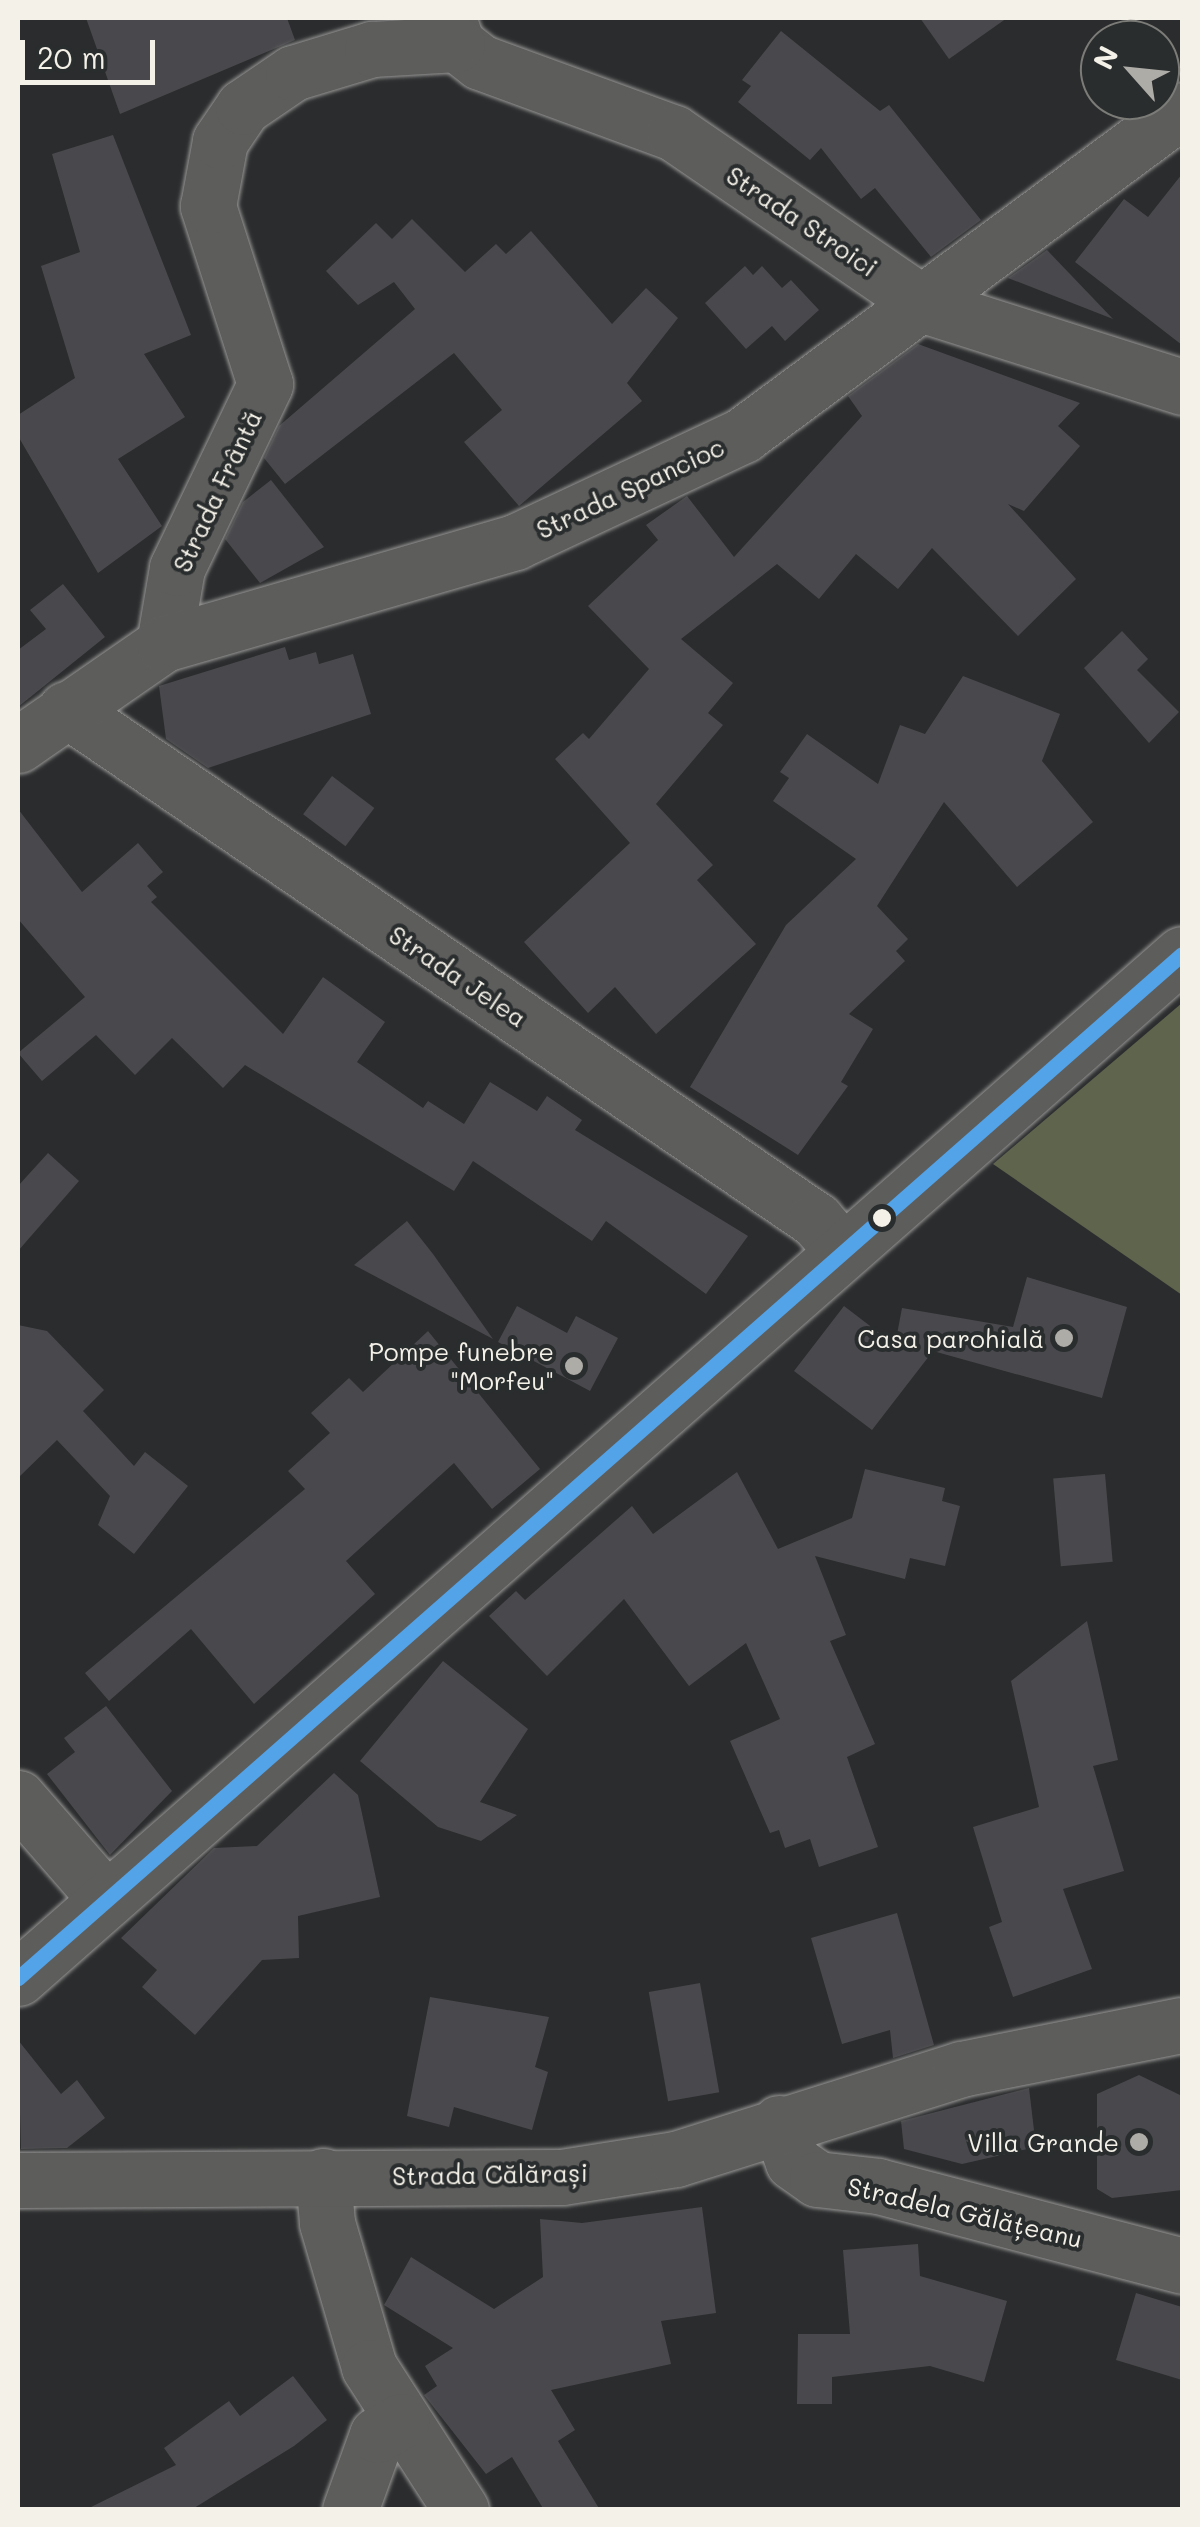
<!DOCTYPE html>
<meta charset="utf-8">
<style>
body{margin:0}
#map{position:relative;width:1200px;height:2527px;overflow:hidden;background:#2b2c2d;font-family:Mali,sans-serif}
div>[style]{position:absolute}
.green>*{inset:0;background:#5f644d}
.building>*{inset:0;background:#49494d;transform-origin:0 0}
.roads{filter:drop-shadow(0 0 2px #979796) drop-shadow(0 0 2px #979796)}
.minor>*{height:55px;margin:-27.5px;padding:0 27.5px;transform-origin:27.5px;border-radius:27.5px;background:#5d5d5c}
.bus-1>*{height:15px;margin:-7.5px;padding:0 7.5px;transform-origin:7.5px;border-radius:7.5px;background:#53a3e8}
.dots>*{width:28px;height:28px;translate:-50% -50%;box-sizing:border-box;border:5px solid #2a2d2e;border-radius:50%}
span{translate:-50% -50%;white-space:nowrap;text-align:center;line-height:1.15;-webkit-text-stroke:8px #2a2d2e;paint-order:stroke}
.street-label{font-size:25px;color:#f4f1e8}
.poi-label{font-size:25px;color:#f4f1e8}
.right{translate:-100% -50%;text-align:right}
.frame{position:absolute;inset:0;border:20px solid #f4f1e8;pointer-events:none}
.north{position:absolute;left:1080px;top:20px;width:100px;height:100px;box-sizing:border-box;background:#2a2d2e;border:2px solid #7b7b78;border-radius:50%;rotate:297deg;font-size:28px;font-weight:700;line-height:40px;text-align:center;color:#f4f1e8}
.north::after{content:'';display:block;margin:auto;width:35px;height:45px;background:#aeaca7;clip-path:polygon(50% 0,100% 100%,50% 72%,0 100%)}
.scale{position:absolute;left:20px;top:40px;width:135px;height:45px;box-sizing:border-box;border:5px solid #f4f1e8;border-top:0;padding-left:12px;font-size:30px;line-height:35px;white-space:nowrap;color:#f4f1e8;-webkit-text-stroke:8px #2a2d2e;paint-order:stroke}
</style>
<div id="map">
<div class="green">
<i style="clip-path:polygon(1182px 1003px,1182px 1295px,993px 1164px)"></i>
</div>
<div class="building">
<i style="clip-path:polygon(86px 18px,287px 18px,295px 40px,120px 114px)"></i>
<i style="clip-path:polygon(920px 18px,1007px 18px,949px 59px)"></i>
<i style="clip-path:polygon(781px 31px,880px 111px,889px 105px,981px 220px,931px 257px,875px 188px,861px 199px,821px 148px,810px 160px,738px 102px,751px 86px,742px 80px)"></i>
<i style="clip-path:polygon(113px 135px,191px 335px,144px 354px,185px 417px,118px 459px,162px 526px,98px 573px,18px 436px,18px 415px,75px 378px,41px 266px,80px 252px,52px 154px)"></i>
<i style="clip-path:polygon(1182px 174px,1182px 345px,1075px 262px,1124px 199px,1148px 217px)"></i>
<i style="clip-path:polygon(412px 219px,465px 272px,496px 244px,506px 254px,531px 231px,612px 324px,646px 288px,678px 318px,627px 383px,642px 401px,519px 506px,464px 442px,502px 410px,454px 353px,285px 484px,264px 458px,279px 426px,415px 309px,394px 282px,358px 305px,326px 271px,376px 223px,392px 239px)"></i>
<i style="clip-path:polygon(1047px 250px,1113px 319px,1008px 278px)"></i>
<i style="clip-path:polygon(745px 266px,753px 275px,762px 266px,782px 288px,791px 280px,819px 310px,785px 341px,772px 326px,746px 349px,705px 303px)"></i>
<i style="clip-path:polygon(918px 344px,1080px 403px,1058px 426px,1080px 446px,1024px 511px,1008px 504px,1076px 579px,1018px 636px,932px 548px,898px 589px,856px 554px,819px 599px,777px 564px,681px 639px,733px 683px,708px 713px,723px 725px,656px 804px,713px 865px,697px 880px,756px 944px,656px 1034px,615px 987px,588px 1013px,524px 942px,630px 843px,555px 759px,583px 733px,589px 739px,649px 669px,588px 606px,658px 540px,646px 525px,687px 496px,734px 557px,862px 416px,848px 396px)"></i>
<i style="clip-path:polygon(271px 480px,324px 547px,260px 583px,225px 539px,243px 502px)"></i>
<i style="clip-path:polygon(63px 584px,105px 637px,18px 707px,18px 650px,46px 629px,30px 610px)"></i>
<i style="clip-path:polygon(1122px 631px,1148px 659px,1137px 670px,1179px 712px,1149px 743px,1084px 668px)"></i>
<i style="clip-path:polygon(285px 647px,289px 660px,316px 652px,319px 664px,353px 654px,371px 714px,208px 768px,166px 739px,159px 686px)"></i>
<i style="clip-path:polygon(963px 676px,1060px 714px,1042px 761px,1093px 822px,1017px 887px,944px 802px,877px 906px,908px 939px,896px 951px,905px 961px,849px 1014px,873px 1029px,841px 1082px,848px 1086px,798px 1155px,690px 1087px,786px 925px,856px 859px,773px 801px,789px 778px,780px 772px,807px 734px,878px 784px,900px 725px,925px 734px)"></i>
<i style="left:332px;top:776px;width:53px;height:48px;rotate:37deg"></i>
<i style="clip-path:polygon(18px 809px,82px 892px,138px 843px,163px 872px,147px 886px,157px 897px,151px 902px,283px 1034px,323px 977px,385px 1022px,357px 1062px,423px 1108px,428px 1101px,464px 1124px,490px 1082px,537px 1111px,547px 1096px,582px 1120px,575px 1130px,748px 1236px,706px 1294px,606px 1221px,592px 1241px,473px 1161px,454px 1191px,245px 1065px,223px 1088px,172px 1038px,135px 1075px,96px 1035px,42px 1081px,18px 1053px,85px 997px,18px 919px)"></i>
<i style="clip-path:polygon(48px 1153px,79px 1181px,18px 1251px,18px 1186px)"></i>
<i style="clip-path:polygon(407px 1221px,433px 1254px,493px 1339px,354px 1265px)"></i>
<i style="clip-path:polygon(1027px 1277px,1127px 1307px,1102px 1398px,933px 1351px,872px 1430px,794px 1371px,844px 1306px,895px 1345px,902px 1308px,1013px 1327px)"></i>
<i style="clip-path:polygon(517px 1306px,567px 1333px,576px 1316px,618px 1338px,590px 1391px,498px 1342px)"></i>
<i style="clip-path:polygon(18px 1325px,47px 1331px,104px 1390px,83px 1411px,134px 1466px,145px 1452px,188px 1486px,134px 1554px,98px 1525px,110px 1496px,57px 1440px,18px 1478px)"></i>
<i style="clip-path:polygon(428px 1331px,540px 1469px,492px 1509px,454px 1463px,346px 1561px,375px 1594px,254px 1704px,191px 1629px,109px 1701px,85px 1673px,305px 1489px,288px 1471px,330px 1433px,311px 1413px,349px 1378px,363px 1392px)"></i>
<i style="clip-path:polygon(865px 1469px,945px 1488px,942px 1501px,960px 1506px,945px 1566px,910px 1558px,905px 1579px,815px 1556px,846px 1635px,830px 1641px,875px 1744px,847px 1757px,878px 1847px,819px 1867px,810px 1839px,785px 1848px,779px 1830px,770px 1833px,730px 1741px,780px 1719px,746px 1643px,689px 1686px,624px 1599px,547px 1676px,489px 1616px,516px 1591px,525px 1600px,632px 1506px,653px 1534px,737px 1472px,778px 1549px,852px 1518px)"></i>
<i style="left:1105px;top:1474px;width:88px;height:52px;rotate:85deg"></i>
<i style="clip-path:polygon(1087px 1621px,1118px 1760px,1093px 1766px,1124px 1871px,1063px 1889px,1092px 1969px,1013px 1997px,989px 1927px,1002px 1922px,973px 1827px,1039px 1807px,1011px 1681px)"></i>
<i style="clip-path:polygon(443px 1661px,528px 1729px,480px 1802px,517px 1815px,481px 1841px,438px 1827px,360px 1761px)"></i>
<i style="clip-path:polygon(106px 1706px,172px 1791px,110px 1855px,47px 1774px,75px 1752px,64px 1738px)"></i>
<i style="clip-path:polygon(334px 1773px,358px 1795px,380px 1897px,298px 1916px,299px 1958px,262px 1960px,195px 2035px,142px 1987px,157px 1970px,121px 1938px,214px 1848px,257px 1846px)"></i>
<i style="clip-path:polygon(897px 1913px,934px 2045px,893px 2058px,890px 2030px,842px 2044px,811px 1938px)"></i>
<i style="left:700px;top:1983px;width:111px;height:52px;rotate:80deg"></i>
<i style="clip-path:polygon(430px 1997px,549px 2017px,535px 2067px,548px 2072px,532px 2130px,454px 2107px,449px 2127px,407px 2116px)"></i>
<i style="clip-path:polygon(18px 2040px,61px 2094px,77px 2080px,105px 2118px,67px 2148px,21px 2149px)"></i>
<i style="clip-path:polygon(1139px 2075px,1180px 2095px,1182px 2190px,1112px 2198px,1097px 2189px,1097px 2094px)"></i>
<i style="clip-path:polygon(1029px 2088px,1036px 2147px,962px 2164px,904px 2149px,901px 2121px)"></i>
<i style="clip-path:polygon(702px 2207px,716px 2313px,661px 2321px,671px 2364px,551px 2390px,575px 2430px,558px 2441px,600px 2510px,544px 2510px,512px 2457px,486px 2474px,424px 2395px,437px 2386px,425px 2366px,453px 2348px,384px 2305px,411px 2257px,494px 2309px,543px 2277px,540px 2219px,582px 2223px)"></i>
<i style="clip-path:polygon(918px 2244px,920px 2276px,1007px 2301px,984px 2382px,930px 2366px,832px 2377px,832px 2404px,797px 2404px,798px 2334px,850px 2334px,843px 2250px)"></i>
<i style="clip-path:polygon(1136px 2293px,1182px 2307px,1182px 2380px,1116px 2360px)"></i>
<i style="clip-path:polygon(293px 2376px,327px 2420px,294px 2446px,191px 2510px,85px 2510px,176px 2465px,164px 2448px,229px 2401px,240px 2416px)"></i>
</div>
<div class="roads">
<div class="minor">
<i style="left:448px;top:18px;width:28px;rotate:71deg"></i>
<i style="left:457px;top:44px;width:29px;rotate:38deg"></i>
<i style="left:480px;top:62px;width:207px;rotate:20.1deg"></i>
<i style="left:674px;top:133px;width:306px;rotate:34.4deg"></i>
<i style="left:927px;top:306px;width:268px;rotate:17.6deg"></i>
<i style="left:164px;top:644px;width:77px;rotate:-80.3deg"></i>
<i style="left:177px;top:568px;width:204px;rotate:-64.4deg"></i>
<i style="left:265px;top:384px;width:187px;rotate:-107.8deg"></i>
<i style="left:208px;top:206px;width:66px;rotate:-79.5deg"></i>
<i style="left:220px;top:141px;width:41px;rotate:-55.9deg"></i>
<i style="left:243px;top:107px;width:60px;rotate:-34.2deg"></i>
<i style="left:293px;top:73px;width:83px;rotate:-16.9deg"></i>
<i style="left:372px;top:49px;width:85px;rotate:-3.4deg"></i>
<i style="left:66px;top:709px;width:908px;rotate:34.27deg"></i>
<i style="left:816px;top:1220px;width:40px;rotate:49deg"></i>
<i style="left:18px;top:745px;width:178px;rotate:-34.7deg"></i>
<i style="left:164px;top:644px;width:366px;rotate:-16.2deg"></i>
<i style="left:515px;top:542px;width:252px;rotate:-25.1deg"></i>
<i style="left:743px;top:435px;width:546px;rotate:-36.51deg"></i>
<i style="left:18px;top:1798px;width:134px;rotate:48.9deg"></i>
<i style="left:18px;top:1978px;width:1550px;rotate:-41.34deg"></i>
<i style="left:779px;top:2123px;width:41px;rotate:70.3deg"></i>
<i style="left:793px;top:2162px;width:29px;rotate:35deg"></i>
<i style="left:817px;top:2179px;width:61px;rotate:6.5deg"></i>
<i style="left:878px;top:2186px;width:314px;rotate:14.7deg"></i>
<i style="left:323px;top:2176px;width:47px;rotate:85.1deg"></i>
<i style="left:327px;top:2223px;width:150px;rotate:73.7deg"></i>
<i style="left:369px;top:2367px;width:170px;rotate:57.2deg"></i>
<i style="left:18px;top:2180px;width:544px;rotate:-0.32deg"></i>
<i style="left:562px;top:2177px;width:115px;rotate:-9deg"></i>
<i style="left:676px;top:2159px;width:299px;rotate:-17.5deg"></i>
<i style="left:961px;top:2069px;width:225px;rotate:-11.3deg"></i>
<i style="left:350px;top:2510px;width:80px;rotate:-70.2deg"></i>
<i style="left:377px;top:2435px;width:28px;rotate:-30deg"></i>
</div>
</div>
<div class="bus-1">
<i style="left:18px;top:1978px;width:1550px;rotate:-41.34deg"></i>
</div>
<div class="dots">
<i style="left:882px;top:1218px;background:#f4f1e8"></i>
<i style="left:1064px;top:1338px;background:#aeaca7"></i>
<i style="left:574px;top:1366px;background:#aeaca7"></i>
<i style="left:1139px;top:2142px;background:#aeaca7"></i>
</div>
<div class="street-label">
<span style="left:802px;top:221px;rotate:34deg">Strada Stroici</span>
<span style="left:630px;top:488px;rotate:-25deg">Strada Spancioc</span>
<span style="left:217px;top:491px;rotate:-65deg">Strada Frântă</span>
<span style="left:458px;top:976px;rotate:34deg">Strada Jelea</span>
<span style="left:490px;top:2174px;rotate:-1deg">Strada Călărași</span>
<span style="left:965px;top:2212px;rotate:13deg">Stradela Gălățeanu</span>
</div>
<div class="poi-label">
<span class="right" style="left:1044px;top:1338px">Casa parohială</span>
<span class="right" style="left:554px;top:1366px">Pompe funebre<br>"Morfeu"</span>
<span class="right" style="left:1119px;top:2142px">Villa Grande</span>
</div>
<div class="frame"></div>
<div class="north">N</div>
<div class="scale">20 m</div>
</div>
